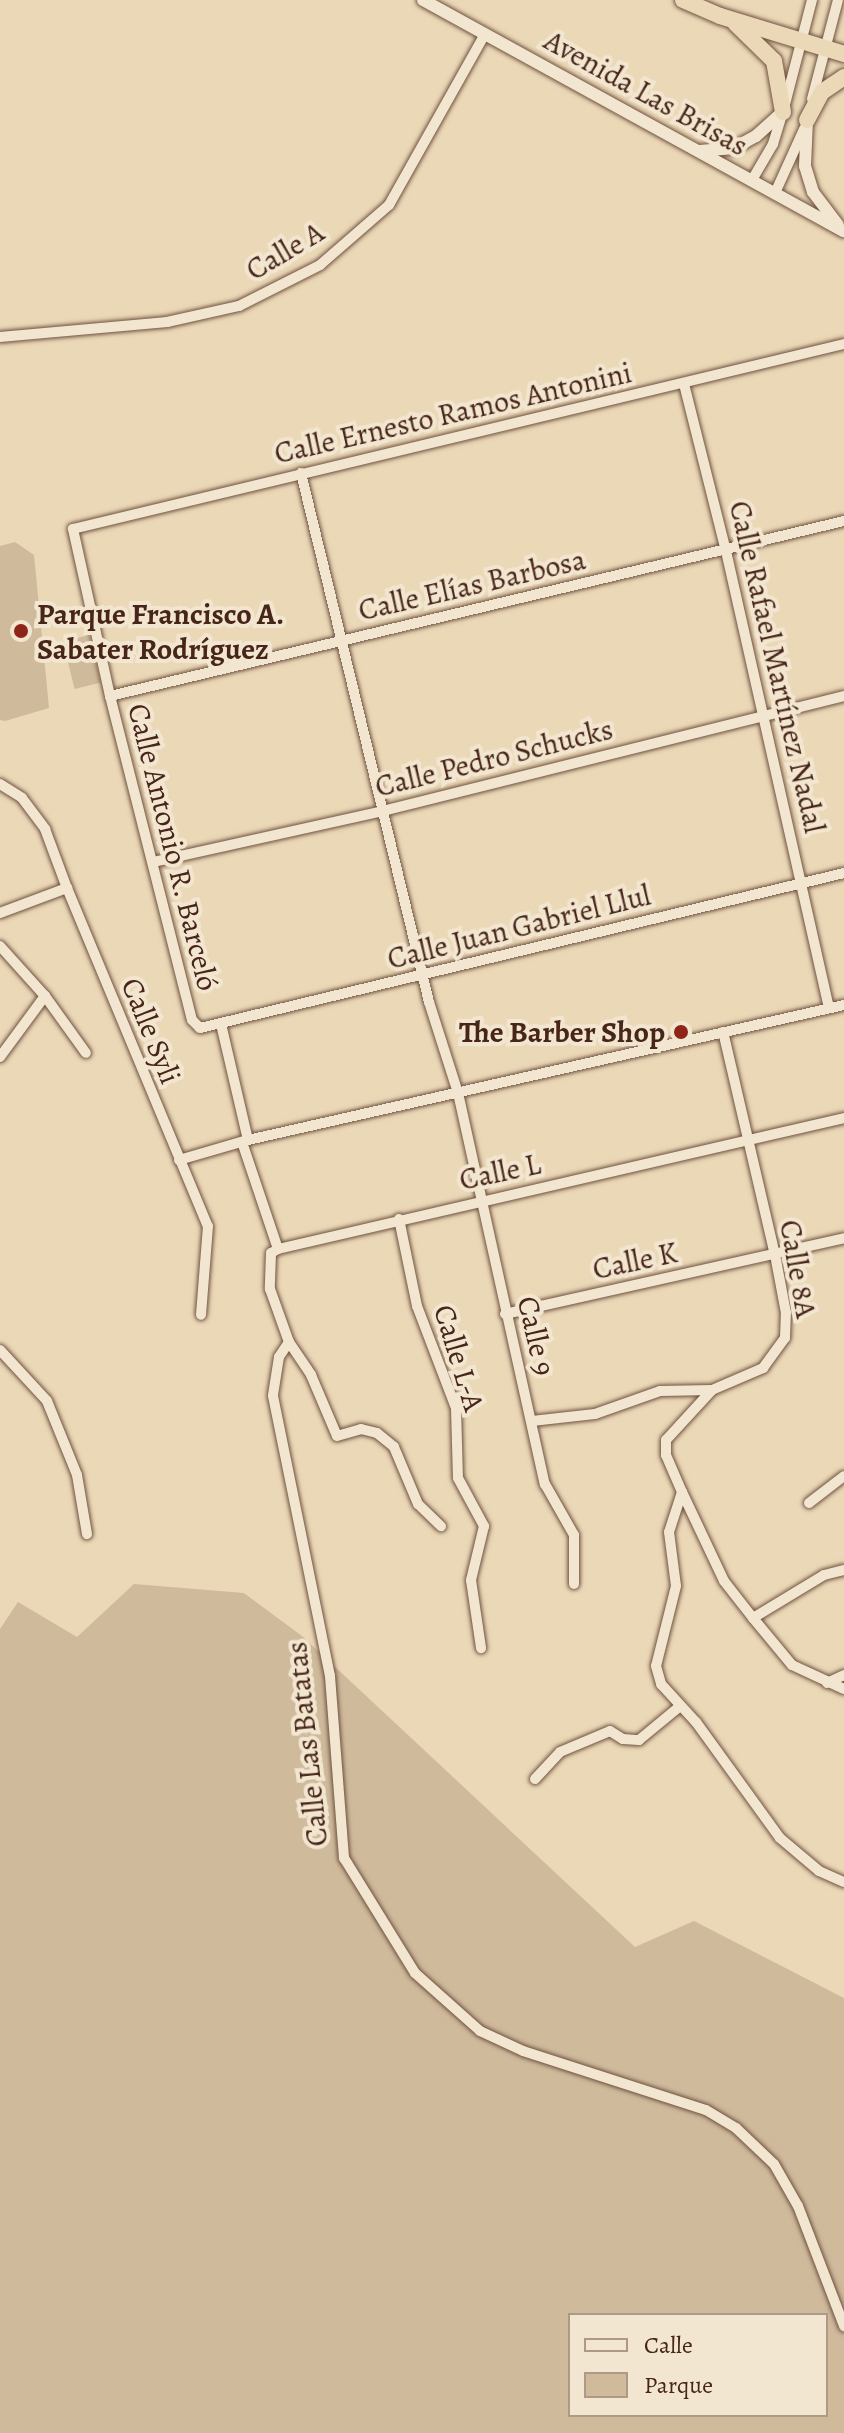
<!DOCTYPE html>
<meta charset="utf-8">
<style>
body{margin:0}
#map{position:relative;width:844px;height:2433px;overflow:hidden;background:#ebd8b7;font-family:Alegreya,serif}
div>[style]{position:absolute}
.green>*{inset:0;background:#cfba9c;transform-origin:0 0}
.roads{filter:drop-shadow(0 0 2px #705240) drop-shadow(0 0 2px #705240)}
.minor>*{height:10px;margin:-5px;padding:0 5px;transform-origin:5px;border-radius:5px;background:#f2e6d0}
.tertiary>*{height:12px;margin:-6px;padding:0 6px;transform-origin:6px;border-radius:6px;background:#f2e6d0}
.trunk>*{height:16px;margin:-8px;padding:0 8px;transform-origin:8px;border-radius:8px;background:#ebd8b7}
.dots>*{width:22px;height:22px;translate:-50% -50%;box-sizing:border-box;border:4px solid #f2e6d0;border-radius:50%}
span{translate:-50% -50%;white-space:nowrap;text-align:center;line-height:1.15;-webkit-text-stroke:8px #f2e6d0;paint-order:stroke}
.street-label{font-size:30px;color:#472518}
.poi-label{font-size:30px;color:#472518;font-weight:700}
.left{translate:0 -50%;text-align:left}
.right{translate:-100% -50%;text-align:right}
.legend{position:absolute;left:568px;top:2313px;width:260px;height:104px;box-sizing:border-box;background:#f2e6d0;border:2px solid #ae9986;margin:0;padding:10px 14px;list-style:none;font-size:24px;color:#472518}
.legend li{display:flex;align-items:center;gap:16px;height:40px}
.legend b{width:40px;border:2px solid #ae9986}
</style>
<div id="map">
<div class="green">
<i style="clip-path:polygon(15px 542px,34px 555px,49px 708px,5px 721px,0 720px,0 546px)"></i>
<i style="left:89px;top:635px;width:49px;height:27px;rotate:76deg"></i>
<i style="clip-path:polygon(evenodd,134px 1584px,244px 1593px,302px 1636px,635px 1947px,694px 1921px,844px 1998px,844px 2433px,0 2433px,0 1629px,18px 1602px,77px 1637px,134px 1584px,570px 2315px,826px 2315px,826px 2415px,570px 2415px,570px 2315px)"></i>
</div>
<div class="roads">
<div class="minor">
<i style="left:812px;top:99px;width:102px;rotate:-75.3deg"></i>
<i style="left:752px;top:180px;width:42px;rotate:-59.7deg"></i>
<i style="left:773px;top:144px;width:34px;rotate:-73deg"></i>
<i style="left:783px;top:112px;width:116px;rotate:-75.5deg"></i>
<i style="left:775px;top:193px;width:70px;rotate:-65.6deg"></i>
<i style="left:0;top:337px;width:168px;rotate:-5.1deg"></i>
<i style="left:167px;top:322px;width:74px;rotate:-12.5deg"></i>
<i style="left:239px;top:306px;width:91px;rotate:-26.8deg"></i>
<i style="left:320px;top:265px;width:91px;rotate:-41deg"></i>
<i style="left:389px;top:205px;width:196px;rotate:-60.7deg"></i>
<i style="left:844px;top:344px;width:793px;rotate:166.51deg"></i>
<i style="left:73px;top:529px;width:171px;rotate:77.5deg"></i>
<i style="left:110px;top:696px;width:334px;rotate:75.8deg"></i>
<i style="left:192px;top:1020px;width:11px;rotate:45deg"></i>
<i style="left:200px;top:1028px;width:662px;rotate:-13.53deg"></i>
<i style="left:684px;top:384px;width:172px;rotate:75.9deg"></i>
<i style="left:726px;top:551px;width:468px;rotate:77.3deg"></i>
<i style="left:301px;top:473px;width:544px;rotate:76.4deg"></i>
<i style="left:429px;top:1002px;width:96px;rotate:72.3deg"></i>
<i style="left:458px;top:1093px;width:401px;rotate:77.5deg"></i>
<i style="left:545px;top:1484px;width:59px;rotate:60.4deg"></i>
<i style="left:574px;top:1535px;width:49px;rotate:90deg"></i>
<i style="left:110px;top:696px;width:755px;rotate:-13.41deg"></i>
<i style="left:0;top:784px;width:26px;rotate:32deg"></i>
<i style="left:22px;top:798px;width:39px;rotate:53deg"></i>
<i style="left:45px;top:829px;width:63px;rotate:69.6deg"></i>
<i style="left:67px;top:888px;width:366px;rotate:67.4deg"></i>
<i style="left:208px;top:1226px;width:89px;rotate:94.5deg"></i>
<i style="left:153px;top:862px;width:236px;rotate:-12.5deg"></i>
<i style="left:383px;top:811px;width:475px;rotate:-14deg"></i>
<i style="left:0;top:913px;width:72px;rotate:-20.5deg"></i>
<i style="left:0;top:946px;width:67px;rotate:48deg"></i>
<i style="left:45px;top:996px;width:70px;rotate:54.3deg"></i>
<i style="left:221px;top:1024px;width:119px;rotate:76.9deg"></i>
<i style="left:0;top:1057px;width:76px;rotate:-53.6deg"></i>
<i style="left:242px;top:1142px;width:113px;rotate:71.4deg"></i>
<i style="left:179px;top:1160px;width:72px;rotate:-16.2deg"></i>
<i style="left:248px;top:1140px;width:611px;rotate:-12.76deg"></i>
<i style="left:399px;top:1219px;width:89px;rotate:78.3deg"></i>
<i style="left:417px;top:1306px;width:109px;rotate:69.1deg"></i>
<i style="left:456px;top:1408px;width:70px;rotate:88.4deg"></i>
<i style="left:458px;top:1478px;width:55px;rotate:61.6deg"></i>
<i style="left:484px;top:1526px;width:56px;rotate:103.5deg"></i>
<i style="left:471px;top:1580px;width:69px;rotate:81.6deg"></i>
<i style="left:278px;top:1249px;width:8px;rotate:150deg"></i>
<i style="left:271px;top:1253px;width:36px;rotate:92deg"></i>
<i style="left:270px;top:1289px;width:56px;rotate:70.3deg"></i>
<i style="left:289px;top:1342px;width:18px;rotate:124deg"></i>
<i style="left:279px;top:1357px;width:39px;rotate:99deg"></i>
<i style="left:273px;top:1396px;width:286px;rotate:78.5deg"></i>
<i style="left:330px;top:1676px;width:183px;rotate:85.6deg"></i>
<i style="left:344px;top:1858px;width:135px;rotate:58.3deg"></i>
<i style="left:415px;top:1973px;width:87px;rotate:41.7deg"></i>
<i style="left:480px;top:2031px;width:47px;rotate:24.9deg"></i>
<i style="left:523px;top:2051px;width:192px;rotate:17.9deg"></i>
<i style="left:706px;top:2110px;width:35px;rotate:31deg"></i>
<i style="left:736px;top:2128px;width:52px;rotate:43.5deg"></i>
<i style="left:774px;top:2164px;width:48px;rotate:60.3deg"></i>
<i style="left:798px;top:2206px;width:129px;rotate:69deg"></i>
<i style="left:278px;top:1249px;width:581px;rotate:-13.03deg"></i>
<i style="left:505px;top:1314px;width:347px;rotate:-12.6deg"></i>
<i style="left:289px;top:1342px;width:40px;rotate:56deg"></i>
<i style="left:311px;top:1375px;width:66px;rotate:66.9deg"></i>
<i style="left:337px;top:1436px;width:25px;rotate:-16deg"></i>
<i style="left:361px;top:1429px;width:16px;rotate:14deg"></i>
<i style="left:377px;top:1433px;width:22px;rotate:39deg"></i>
<i style="left:394px;top:1447px;width:62px;rotate:67.2deg"></i>
<i style="left:418px;top:1504px;width:32px;rotate:44deg"></i>
<i style="left:0;top:1350px;width:69px;rotate:47.3deg"></i>
<i style="left:47px;top:1401px;width:80px;rotate:67.9deg"></i>
<i style="left:77px;top:1475px;width:60px;rotate:80.4deg"></i>
<i style="left:712px;top:1390px;width:68px;rotate:132.6deg"></i>
<i style="left:666px;top:1440px;width:15px;rotate:90deg"></i>
<i style="left:666px;top:1455px;width:40px;rotate:66.6deg"></i>
<i style="left:682px;top:1492px;width:42px;rotate:108deg"></i>
<i style="left:669px;top:1532px;width:54px;rotate:82.6deg"></i>
<i style="left:676px;top:1586px;width:82px;rotate:104deg"></i>
<i style="left:656px;top:1666px;width:19px;rotate:74deg"></i>
<i style="left:661px;top:1684px;width:52px;rotate:47.4deg"></i>
<i style="left:696px;top:1722px;width:143px;rotate:54.1deg"></i>
<i style="left:780px;top:1838px;width:51px;rotate:40.2deg"></i>
<i style="left:819px;top:1871px;width:27px;rotate:24deg"></i>
<i style="left:532px;top:1421px;width:63px;rotate:-6.3deg"></i>
<i style="left:595px;top:1414px;width:69px;rotate:-19.5deg"></i>
<i style="left:660px;top:1391px;width:52px;rotate:-1.1deg"></i>
<i style="left:712px;top:1390px;width:56px;rotate:-23.3deg"></i>
<i style="left:763px;top:1368px;width:37px;rotate:-54deg"></i>
<i style="left:785px;top:1338px;width:25px;rotate:-88deg"></i>
<i style="left:786px;top:1313px;width:59px;rotate:-100.7deg"></i>
<i style="left:775px;top:1255px;width:229px;rotate:-103.1deg"></i>
<i style="left:682px;top:1492px;width:98px;rotate:64.7deg"></i>
<i style="left:724px;top:1581px;width:47px;rotate:51.9deg"></i>
<i style="left:753px;top:1618px;width:61px;rotate:50.3deg"></i>
<i style="left:792px;top:1665px;width:57px;rotate:24.8deg"></i>
<i style="left:809px;top:1503px;width:44px;rotate:-37.6deg"></i>
<i style="left:753px;top:1618px;width:83px;rotate:-31.2deg"></i>
<i style="left:824px;top:1575px;width:21px;rotate:-14deg"></i>
<i style="left:827px;top:1683px;width:19px;rotate:-25deg"></i>
<i style="left:535px;top:1779px;width:37px;rotate:-47deg"></i>
<i style="left:560px;top:1752px;width:54px;rotate:-22.8deg"></i>
<i style="left:610px;top:1731px;width:15px;rotate:32deg"></i>
<i style="left:623px;top:1739px;width:16px;rotate:4deg"></i>
<i style="left:639px;top:1740px;width:52px;rotate:-39.5deg"></i>
</div>
<div class="tertiary">
<i style="left:423px;top:0;width:480px;rotate:28.8deg"></i>
<i style="left:807px;top:120px;width:46px;rotate:92.5deg"></i>
<i style="left:805px;top:166px;width:27px;rotate:73deg"></i>
<i style="left:813px;top:192px;width:41px;rotate:52.9deg"></i>
<i style="left:700px;top:151px;width:34px;rotate:-5deg"></i>
<i style="left:734px;top:148px;width:25px;rotate:-29deg"></i>
<i style="left:756px;top:136px;width:36px;rotate:-42deg"></i>
</div>
<div class="trunk">
<i style="left:683px;top:0;width:40px;rotate:23.4deg"></i>
<i style="left:720px;top:16px;width:130px;rotate:17deg"></i>
<i style="left:735px;top:23px;width:54px;rotate:44.3deg"></i>
<i style="left:774px;top:61px;width:52px;rotate:80deg"></i>
<i style="left:807px;top:120px;width:32px;rotate:-62deg"></i>
<i style="left:822px;top:92px;width:27px;rotate:-34deg"></i>
</div>
</div>
<div class="dots">
<i style="left:21px;top:631px;background:#8f2418"></i>
<i style="left:681px;top:1032px;background:#8f2418"></i>
</div>
<div class="street-label">
<span style="left:646px;top:93px;rotate:29deg">Avenida Las Brisas</span>
<span style="left:285px;top:251px;rotate:-31deg">Calle A</span>
<span style="left:453px;top:413px;rotate:-13deg">Calle Ernesto Ramos Antonini</span>
<span style="left:472px;top:585px;rotate:-13deg">Calle Elías Barbosa</span>
<span style="left:777px;top:667px;rotate:77deg">Calle Rafael Martínez Nadal</span>
<span style="left:494px;top:758px;rotate:-14deg">Calle Pedro Schucks</span>
<span style="left:173px;top:847px;rotate:76deg">Calle Antonio R. Barceló</span>
<span style="left:519px;top:927px;rotate:-14deg">Calle Juan Gabriel Llul</span>
<span style="left:151px;top:1031px;rotate:68deg">Calle Syli</span>
<span style="left:500px;top:1172px;rotate:-12deg">Calle L</span>
<span style="left:635px;top:1261px;rotate:-12deg">Calle K</span>
<span style="left:798px;top:1269px;rotate:80deg">Calle 8A</span>
<span style="left:536px;top:1336px;rotate:77deg">Calle 9</span>
<span style="left:459px;top:1358px;rotate:73deg">Calle L-A</span>
<span style="left:307px;top:1744px;rotate:-96deg">Calle Las Batatas</span>
</div>
<div class="poi-label">
<span class="left" style="left:37px;top:631px">Parque Francisco A.<br>Sabater Rodríguez</span>
<span class="right" style="left:665px;top:1032px">The Barber Shop</span>
</div>
<ul class="legend">
<li><b style="height:10px;background:#f2e6d0"></b>Calle</li>
<li><b style="height:22px;background:#cfba9c"></b>Parque</li>
</ul>
</div>
